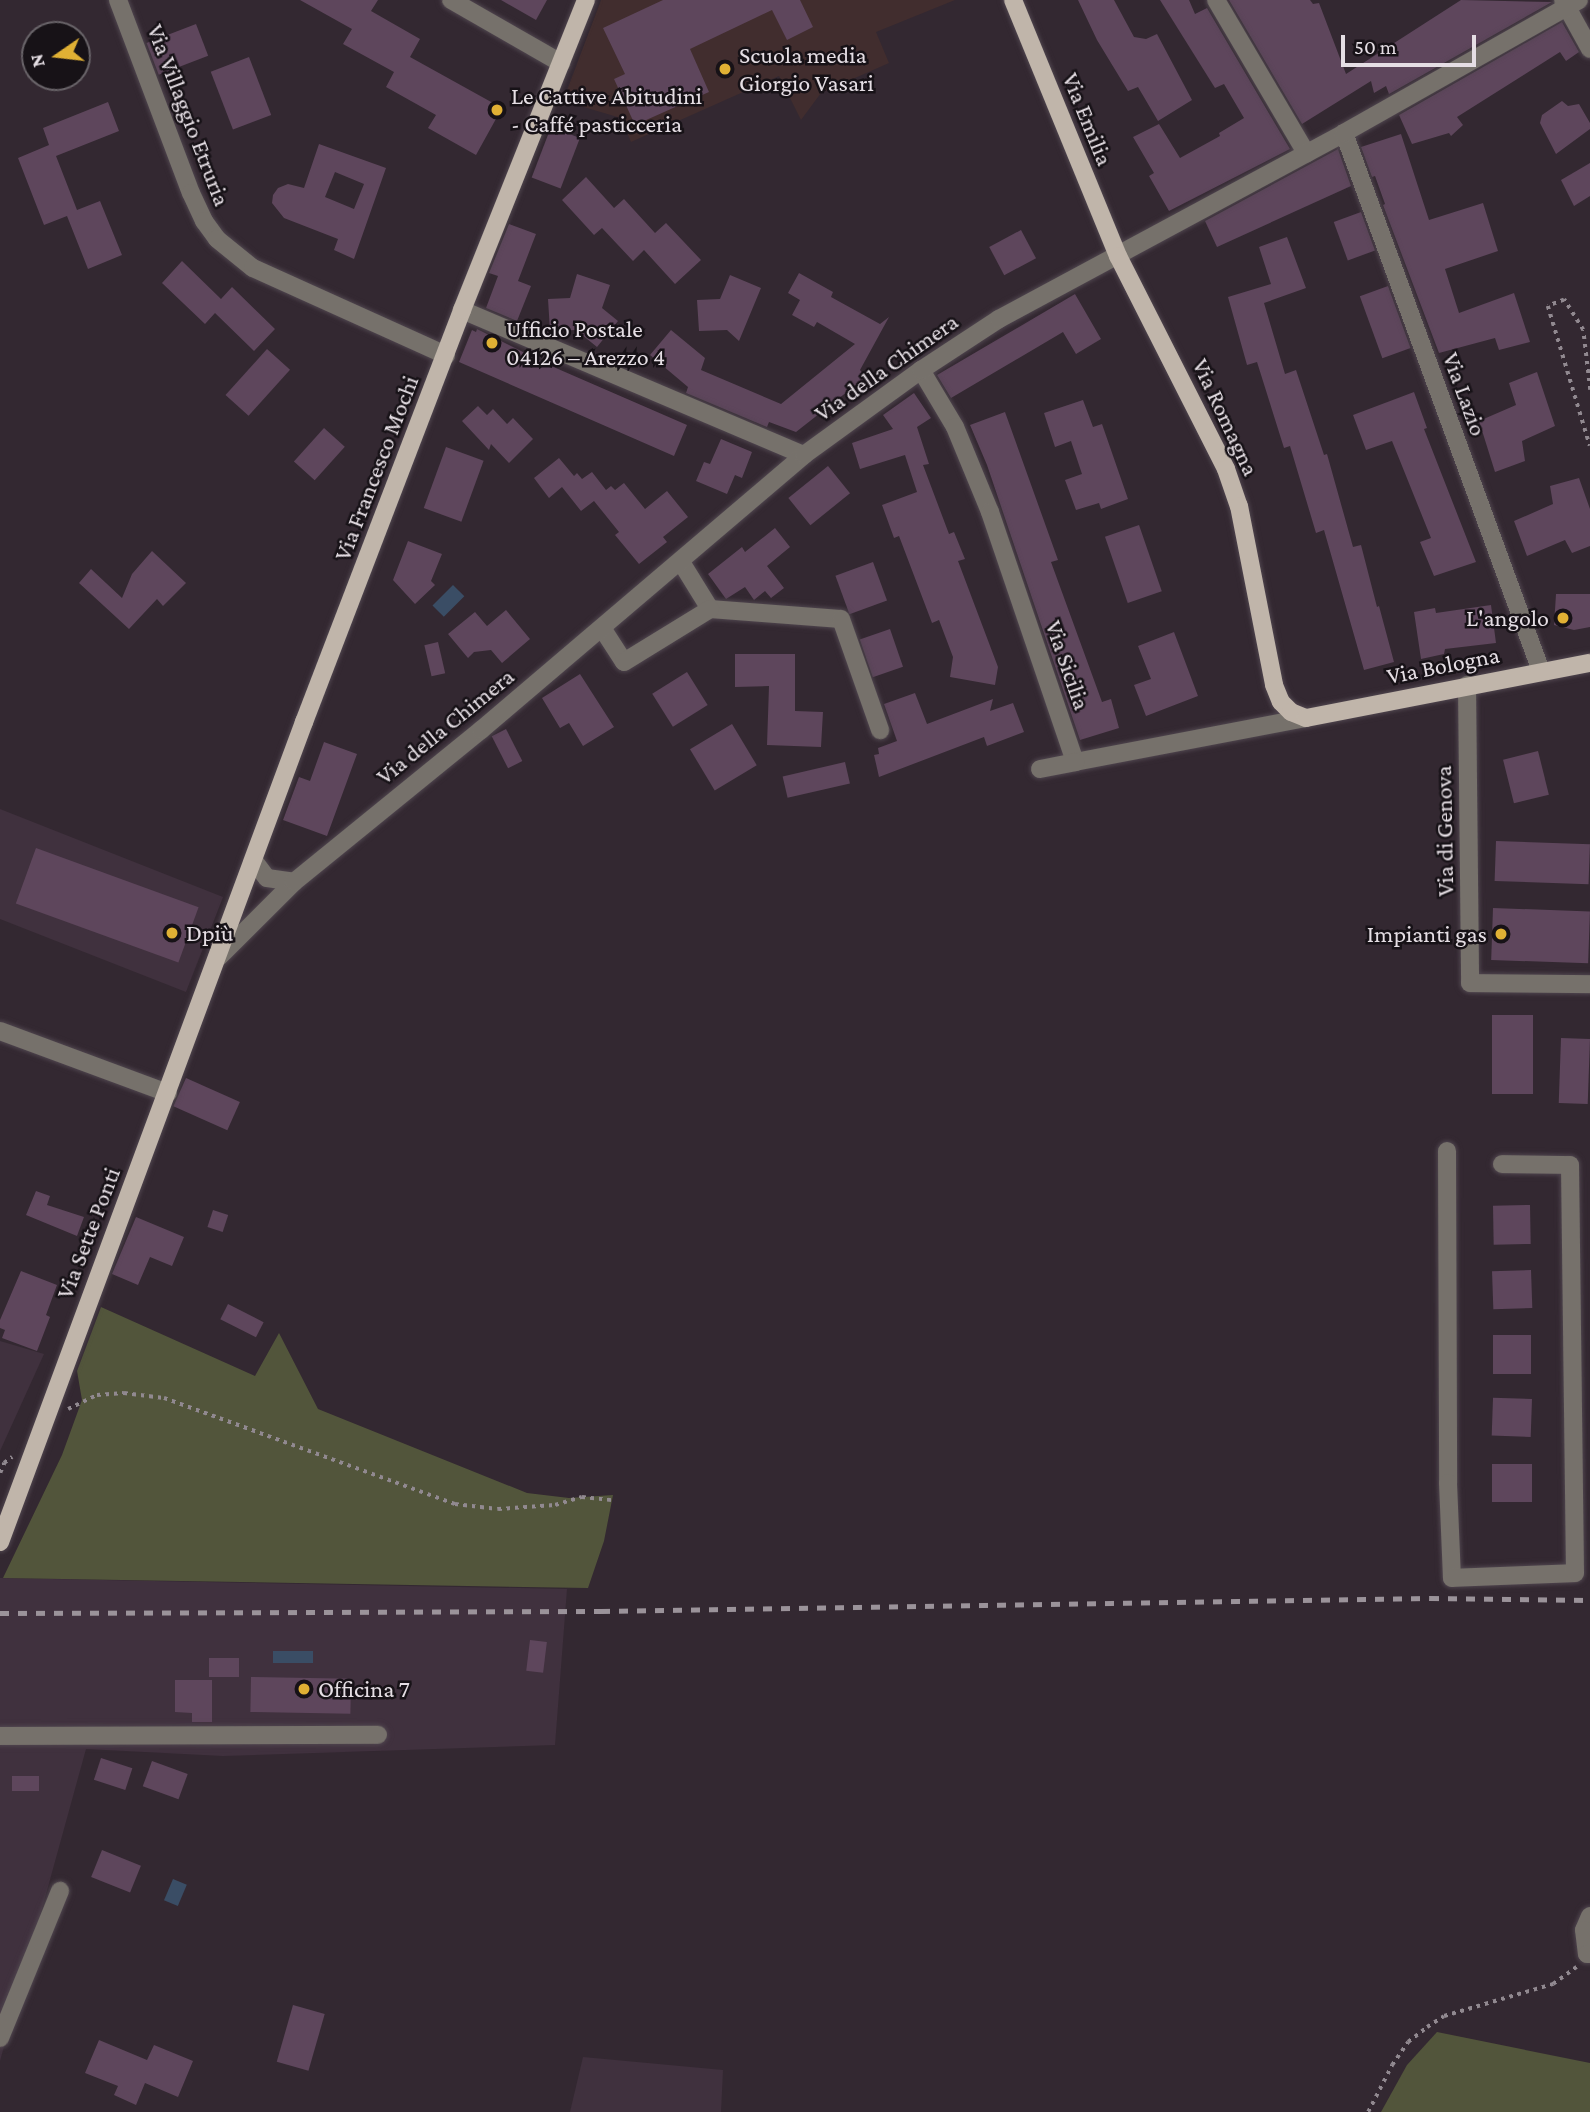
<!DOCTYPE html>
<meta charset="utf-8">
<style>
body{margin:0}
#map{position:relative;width:1590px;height:2112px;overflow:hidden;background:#332831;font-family:"Crimson Pro",serif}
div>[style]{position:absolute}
.built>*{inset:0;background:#40313e}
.education>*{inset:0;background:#412d2e}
.green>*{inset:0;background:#52553b}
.water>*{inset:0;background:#3a4d65;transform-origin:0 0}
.building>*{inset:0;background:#5e465c;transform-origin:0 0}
.path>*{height:3.5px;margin-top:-1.75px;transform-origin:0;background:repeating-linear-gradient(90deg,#918990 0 3.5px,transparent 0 8.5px)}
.roads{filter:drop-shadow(0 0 2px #4f454e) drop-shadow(0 0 2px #4f454e)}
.minor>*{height:18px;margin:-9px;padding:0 9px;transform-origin:9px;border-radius:9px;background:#76716b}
.major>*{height:18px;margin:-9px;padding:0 9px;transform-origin:9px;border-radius:9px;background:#c0b5aa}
.rail>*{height:5px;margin-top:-2.5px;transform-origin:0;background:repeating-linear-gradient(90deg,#9b939a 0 9px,transparent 0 18px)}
.dots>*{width:19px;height:19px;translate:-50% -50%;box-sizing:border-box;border:4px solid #171217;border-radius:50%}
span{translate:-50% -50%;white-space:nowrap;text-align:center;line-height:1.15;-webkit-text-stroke:5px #171217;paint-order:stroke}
.poi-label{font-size:24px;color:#e5dee4}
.left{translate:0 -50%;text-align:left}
.right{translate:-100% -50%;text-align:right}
.street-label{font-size:24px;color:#e5dee4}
.north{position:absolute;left:21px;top:21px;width:70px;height:70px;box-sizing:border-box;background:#171217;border:2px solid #696469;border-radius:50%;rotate:256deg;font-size:19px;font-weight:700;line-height:28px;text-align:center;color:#e5dee4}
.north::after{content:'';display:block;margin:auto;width:24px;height:32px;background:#e0b034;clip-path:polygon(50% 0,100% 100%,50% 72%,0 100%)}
.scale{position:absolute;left:1341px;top:35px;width:135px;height:32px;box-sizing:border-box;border:4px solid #e5dee4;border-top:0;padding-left:9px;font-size:21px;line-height:24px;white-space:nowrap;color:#e5dee4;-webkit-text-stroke:5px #171217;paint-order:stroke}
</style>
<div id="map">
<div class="built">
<i style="clip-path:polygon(0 809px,223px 897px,186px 992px,0 919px)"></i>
<i style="clip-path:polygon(0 1341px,44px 1354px,0 1451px)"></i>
<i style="clip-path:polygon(0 1578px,567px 1589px,555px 1745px,223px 1756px,86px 1749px,0 2061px)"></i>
<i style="clip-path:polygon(583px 2057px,723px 2070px,721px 2112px,570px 2112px)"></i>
</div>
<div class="education">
<i style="clip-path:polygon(601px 0,955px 0,876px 32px,889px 63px,821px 93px,801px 120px,779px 76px,631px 142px,621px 118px,563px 101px)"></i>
</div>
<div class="green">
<i style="clip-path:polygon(101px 1307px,255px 1376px,279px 1333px,318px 1409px,527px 1493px,569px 1498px,613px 1495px,604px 1541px,588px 1588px,3px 1578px,62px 1455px,82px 1400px,77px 1371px)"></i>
<i style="clip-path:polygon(1437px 2032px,1590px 2063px,1590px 2112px,1381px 2112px,1407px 2065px)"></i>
</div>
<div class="water">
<i style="left:453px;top:585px;width:16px;height:29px;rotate:45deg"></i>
<i style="left:273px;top:1651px;width:40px;height:12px"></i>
<i style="left:173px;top:1879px;width:15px;height:23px;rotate:23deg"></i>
</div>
<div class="building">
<i style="clip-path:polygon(300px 0,378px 0,371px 11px,420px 39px,410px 57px,502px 108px,476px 155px,428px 128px,436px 115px,386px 87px,394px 72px,343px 44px,352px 29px)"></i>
<i style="clip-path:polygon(501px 0,547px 0,536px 20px)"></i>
<i style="clip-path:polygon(663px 0,800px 0,813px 27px,787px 40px,772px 10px,690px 49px,709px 92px,635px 125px,614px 79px,625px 74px,603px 28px)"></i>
<i style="clip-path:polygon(1078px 0,1114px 0,1134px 37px,1146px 39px,1157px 34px,1192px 100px,1158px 121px,1138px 87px,1128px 91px,1097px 40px)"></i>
<i style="clip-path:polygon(1160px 0,1189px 0,1195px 14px,1207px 8px,1290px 149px,1169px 211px,1149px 176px,1154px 173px,1133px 137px,1159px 124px,1180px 158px,1220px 136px,1219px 133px,1244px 118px,1224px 84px,1215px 88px)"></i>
<i style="clip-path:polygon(1229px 0,1310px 0,1313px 4px,1319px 3px,1346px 74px,1461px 0,1552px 2px,1389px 94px,1386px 86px,1374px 93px,1371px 81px,1302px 124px)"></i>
<i style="clip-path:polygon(1562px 22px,1579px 52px,1566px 61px,1560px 52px,1457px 117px,1463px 125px,1451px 136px,1449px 133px,1412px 144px,1399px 115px)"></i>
<i style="left:196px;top:24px;width:34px;height:53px;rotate:69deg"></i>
<i style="left:249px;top:57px;width:62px;height:41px;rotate:69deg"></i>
<i style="clip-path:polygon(1562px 101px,1568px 106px,1579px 104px,1590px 123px,1590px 129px,1556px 154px,1540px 123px,1542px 115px)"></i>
<i style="clip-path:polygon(108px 102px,119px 131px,56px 156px,77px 210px,100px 201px,122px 255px,88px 269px,67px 216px,44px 225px,18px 158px,49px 145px,43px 128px)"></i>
<i style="left:551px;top:127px;width:31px;height:54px;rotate:21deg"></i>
<i style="clip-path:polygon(1401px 134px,1429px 220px,1483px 203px,1498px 251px,1445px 269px,1459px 313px,1514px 293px,1530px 342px,1499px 350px,1495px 338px,1439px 353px,1383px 205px,1385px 204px,1375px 176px,1372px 177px,1361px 147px)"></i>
<i style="clip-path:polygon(evenodd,319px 144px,386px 168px,354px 259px,334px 250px,338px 239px,284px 218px,272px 203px,273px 195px,278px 188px,288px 184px,304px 188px,319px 144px,335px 172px,364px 184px,354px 209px,325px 197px,335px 172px)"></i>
<i style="clip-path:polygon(1338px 149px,1351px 186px,1217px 247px,1205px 221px)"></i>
<i style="clip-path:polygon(1590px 163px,1590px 196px,1574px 206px,1561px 180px)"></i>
<i style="clip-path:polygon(586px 177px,614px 208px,624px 199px,655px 233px,666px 223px,701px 260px,675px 284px,644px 250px,633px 261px,602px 228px,594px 235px,562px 200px)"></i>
<i style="left:1361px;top:212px;width:41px;height:29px;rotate:70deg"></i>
<i style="clip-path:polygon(509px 224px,536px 234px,518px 281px,531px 286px,517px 321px,486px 308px,498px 276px,489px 273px)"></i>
<i style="left:1021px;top:230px;width:32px;height:36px;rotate:62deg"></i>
<i style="clip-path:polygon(1287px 237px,1306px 288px,1264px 303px,1285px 374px,1296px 370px,1324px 455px,1327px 454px,1353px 547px,1361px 545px,1377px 607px,1379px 606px,1394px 662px,1364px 670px,1324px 530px,1316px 533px,1290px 446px,1284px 448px,1257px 362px,1247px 365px,1228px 297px,1271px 284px,1259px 247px)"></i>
<i style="clip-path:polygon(182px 261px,221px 299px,232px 287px,275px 329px,254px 351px,215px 313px,205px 324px,162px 283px)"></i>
<i style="clip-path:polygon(799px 273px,833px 292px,831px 297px,880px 324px,889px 317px,860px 370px,866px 377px,796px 432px,769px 422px,767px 427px,686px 393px,688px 387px,650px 355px,671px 330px,705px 358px,701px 370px,781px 404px,855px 344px,817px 322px,814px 327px,792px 315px,800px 300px,788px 293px)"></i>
<i style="clip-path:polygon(577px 274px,610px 285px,602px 308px,618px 321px,597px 347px,576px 330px,550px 331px,548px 299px,570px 298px)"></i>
<i style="clip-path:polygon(730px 275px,761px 288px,739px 341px,727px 330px,699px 331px,697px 300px,720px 299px)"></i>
<i style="left:1388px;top:286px;width:66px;height:30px;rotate:70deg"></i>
<i style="clip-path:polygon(1075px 294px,1101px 339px,1076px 354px,1063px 332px,951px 398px,937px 375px)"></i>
<i style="clip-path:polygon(477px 329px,549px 365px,687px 425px,674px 456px,459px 362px,472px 330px,476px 332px)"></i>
<i style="left:267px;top:349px;width:31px;height:62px;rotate:42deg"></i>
<i style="clip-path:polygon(1537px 372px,1555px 426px,1522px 441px,1525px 461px,1495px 472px,1479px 421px,1516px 405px,1509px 383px)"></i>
<i style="clip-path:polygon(1414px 392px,1427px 428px,1424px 429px,1476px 562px,1434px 576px,1420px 542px,1431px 538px,1392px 441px,1366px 450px,1353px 415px)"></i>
<i style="clip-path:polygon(914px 393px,931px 418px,917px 427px,929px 464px,923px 465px,949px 534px,954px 532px,965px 559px,958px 561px,998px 667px,995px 685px,950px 677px,953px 657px,939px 620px,932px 623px,899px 536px,894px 538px,882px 505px,917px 492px,905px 455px,860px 469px,852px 443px,893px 429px,883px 415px)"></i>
<i style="clip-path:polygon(1083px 400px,1093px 427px,1102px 424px,1128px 499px,1101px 509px,1099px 503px,1076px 510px,1065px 480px,1082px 474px,1071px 441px,1055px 447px,1044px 413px)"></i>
<i style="clip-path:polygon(478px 406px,487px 415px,493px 409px,507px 424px,513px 418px,533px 439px,509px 463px,491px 444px,489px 450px,462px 421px)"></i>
<i style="clip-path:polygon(1005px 412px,1058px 560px,1051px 562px,1102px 702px,1111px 699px,1119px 728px,1080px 740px,987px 465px,970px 425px)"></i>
<i style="left:324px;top:428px;width:28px;height:45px;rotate:42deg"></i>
<i style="clip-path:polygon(721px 439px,752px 452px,742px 478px,735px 475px,727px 494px,696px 481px,704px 462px,710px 464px)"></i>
<i style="left:446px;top:447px;width:40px;height:65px;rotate:20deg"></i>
<i style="clip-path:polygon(559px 458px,574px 476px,577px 473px,582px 479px,592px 472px,606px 490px,611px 486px,615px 490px,624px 483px,645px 509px,667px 491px,688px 517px,663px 537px,667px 542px,639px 564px,615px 535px,619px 532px,594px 501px,581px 511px,562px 487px,549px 498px,534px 478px)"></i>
<i style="left:828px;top:466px;width:35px;height:51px;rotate:51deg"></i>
<i style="clip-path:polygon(1579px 478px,1590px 509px,1590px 546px,1572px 553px,1565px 540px,1527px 556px,1514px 521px,1553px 504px,1550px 486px)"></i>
<i style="left:1139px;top:525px;width:70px;height:36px;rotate:71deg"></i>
<i style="clip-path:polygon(775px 528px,790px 547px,767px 566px,784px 588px,771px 598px,765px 591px,754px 600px,745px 587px,726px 599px,708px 574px,742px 547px,745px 552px)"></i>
<i style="clip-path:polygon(408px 541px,442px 554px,431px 581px,435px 585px,415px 604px,393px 580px)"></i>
<i style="clip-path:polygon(152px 551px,186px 583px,163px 606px,157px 599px,129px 629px,79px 583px,91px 569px,122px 598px,132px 574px)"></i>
<i style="left:873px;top:562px;width:41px;height:40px;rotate:70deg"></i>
<i style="clip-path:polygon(1556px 594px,1590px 594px,1590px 627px,1574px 630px,1554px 625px)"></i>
<i style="clip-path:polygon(1491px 605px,1496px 643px,1445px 649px,1444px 654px,1421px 659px,1414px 612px,1435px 608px,1436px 613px)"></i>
<i style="clip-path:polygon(506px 610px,530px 639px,502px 663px,491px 650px,474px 652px,468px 658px,448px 634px,475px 612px,487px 626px)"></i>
<i style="left:890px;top:629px;width:40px;height:32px;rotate:71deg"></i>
<i style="clip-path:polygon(1174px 632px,1198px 696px,1146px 716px,1134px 685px,1151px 679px,1138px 646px)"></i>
<i style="left:438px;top:642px;width:32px;height:14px;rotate:77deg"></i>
<i style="clip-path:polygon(735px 654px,795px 654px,795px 711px,823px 712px,821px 747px,767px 745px,769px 686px,735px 687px)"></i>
<i style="left:687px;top:672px;width:39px;height:41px;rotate:58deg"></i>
<i style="clip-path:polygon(580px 674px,614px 727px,583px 746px,569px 723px,560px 728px,542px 698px)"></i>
<i style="clip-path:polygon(915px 693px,927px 724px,993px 699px,990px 711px,1013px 703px,1024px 732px,987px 746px,984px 737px,879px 777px,874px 755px,879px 754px,878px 748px,897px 741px,884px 704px)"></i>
<i style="left:732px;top:724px;width:48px;height:49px;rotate:59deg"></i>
<i style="left:506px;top:729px;width:36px;height:16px;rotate:63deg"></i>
<i style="clip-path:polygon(324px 742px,357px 754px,327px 836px,283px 820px,299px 777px,310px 781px)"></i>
<i style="left:1538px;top:751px;width:45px;height:36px;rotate:76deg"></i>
<i style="left:845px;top:762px;width:22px;height:64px;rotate:77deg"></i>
<i style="left:1496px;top:841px;width:94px;height:40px;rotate:2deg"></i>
<i style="left:36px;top:848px;width:173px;height:59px;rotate:20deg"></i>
<i style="left:1493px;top:908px;width:97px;height:52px;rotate:2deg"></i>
<i style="left:1492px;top:1015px;width:41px;height:79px"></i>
<i style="left:1561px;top:1038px;width:29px;height:65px;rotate:2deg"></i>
<i style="left:186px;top:1078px;width:59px;height:31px;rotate:24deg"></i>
<i style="clip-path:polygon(36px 1191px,50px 1196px,47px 1205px,84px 1217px,77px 1236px,26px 1215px)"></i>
<i style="left:1530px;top:1205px;width:39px;height:37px;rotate:89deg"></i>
<i style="left:213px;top:1210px;width:16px;height:18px;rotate:18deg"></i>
<i style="clip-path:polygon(136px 1217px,184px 1237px,172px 1266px,150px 1257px,138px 1285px,112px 1274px)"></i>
<i style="left:1531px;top:1270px;width:38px;height:39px;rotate:88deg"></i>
<i style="clip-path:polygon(21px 1271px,57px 1285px,46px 1315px,50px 1317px,37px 1351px,2px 1338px,5px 1330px,0 1328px,0 1320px)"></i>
<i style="left:228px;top:1304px;width:40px;height:17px;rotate:27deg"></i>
<i style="left:1493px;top:1335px;width:38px;height:39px"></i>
<i style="left:1532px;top:1399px;width:38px;height:39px;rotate:92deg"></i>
<i style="left:1492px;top:1464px;width:40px;height:38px"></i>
<i style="left:530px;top:1640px;width:17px;height:31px;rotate:7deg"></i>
<i style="left:239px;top:1658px;width:19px;height:30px;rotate:90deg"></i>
<i style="left:251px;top:1677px;width:100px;height:35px;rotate:1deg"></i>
<i style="clip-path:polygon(175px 1680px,212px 1680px,212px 1722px,192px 1722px,192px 1713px,175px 1712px)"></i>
<i style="left:101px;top:1758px;width:33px;height:23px;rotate:18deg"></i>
<i style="left:152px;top:1761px;width:38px;height:27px;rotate:20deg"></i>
<i style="left:12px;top:1776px;width:27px;height:15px"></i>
<i style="left:102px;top:1850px;width:42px;height:29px;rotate:22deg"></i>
<i style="left:293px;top:2005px;width:33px;height:59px;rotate:16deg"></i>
<i style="clip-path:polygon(99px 2040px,147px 2060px,154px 2045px,193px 2061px,178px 2097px,145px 2083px,136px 2105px,114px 2095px,118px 2086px,85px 2073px)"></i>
</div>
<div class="path">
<i style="left:1590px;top:390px;width:60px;rotate:-96.7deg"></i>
<i style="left:1583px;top:330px;width:36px;rotate:-122deg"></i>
<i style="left:1564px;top:300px;width:17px;rotate:159deg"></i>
<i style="left:1548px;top:306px;width:146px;rotate:73.3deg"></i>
<i style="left:68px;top:1409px;width:32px;rotate:-26deg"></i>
<i style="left:97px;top:1395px;width:27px;rotate:-4deg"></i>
<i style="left:124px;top:1393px;width:40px;rotate:7.1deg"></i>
<i style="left:164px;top:1398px;width:310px;rotate:20deg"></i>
<i style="left:455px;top:1504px;width:43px;rotate:6.6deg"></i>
<i style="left:498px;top:1509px;width:57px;rotate:-4deg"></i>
<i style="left:555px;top:1505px;width:28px;rotate:-17deg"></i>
<i style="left:582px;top:1497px;width:30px;rotate:6deg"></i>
<i style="left:0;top:1473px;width:11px;rotate:-68deg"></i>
<i style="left:4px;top:1463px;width:10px;rotate:-37deg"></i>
<i style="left:1368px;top:2112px;width:53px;rotate:-62.9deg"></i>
<i style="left:1392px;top:2065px;width:28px;rotate:-55deg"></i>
<i style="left:1408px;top:2042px;width:24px;rotate:-38deg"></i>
<i style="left:1427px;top:2027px;width:20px;rotate:-33deg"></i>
<i style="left:1444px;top:2016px;width:114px;rotate:-16.4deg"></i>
<i style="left:1553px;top:1984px;width:29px;rotate:-36deg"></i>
</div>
<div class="roads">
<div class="minor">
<i style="left:118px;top:0;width:206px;rotate:69.3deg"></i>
<i style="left:191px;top:193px;width:31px;rotate:65deg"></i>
<i style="left:204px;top:221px;width:22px;rotate:54deg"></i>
<i style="left:217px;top:239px;width:46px;rotate:38.9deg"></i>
<i style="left:253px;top:268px;width:212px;rotate:24.3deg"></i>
<i style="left:451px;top:0;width:127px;rotate:29.8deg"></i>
<i style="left:1216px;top:0;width:178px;rotate:59.5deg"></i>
<i style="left:1563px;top:0;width:56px;rotate:61.1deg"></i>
<i style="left:1344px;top:133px;width:573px;rotate:69.89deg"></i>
<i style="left:462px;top:310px;width:371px;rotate:23deg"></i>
<i style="left:921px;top:370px;width:66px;rotate:59.2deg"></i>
<i style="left:955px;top:427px;width:92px;rotate:67.6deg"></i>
<i style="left:990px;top:512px;width:264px;rotate:71.2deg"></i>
<i style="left:1075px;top:762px;width:235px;rotate:-10.8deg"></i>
<i style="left:681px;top:562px;width:55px;rotate:58.3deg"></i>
<i style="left:710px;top:609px;width:131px;rotate:4.4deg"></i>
<i style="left:841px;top:619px;width:118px;rotate:70.6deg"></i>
<i style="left:602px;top:628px;width:40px;rotate:57.1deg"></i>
<i style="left:624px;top:662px;width:101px;rotate:-31.6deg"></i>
<i style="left:1467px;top:685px;width:298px;rotate:89.4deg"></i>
<i style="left:1470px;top:983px;width:120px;rotate:0.5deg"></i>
<i style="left:1040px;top:769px;width:36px;rotate:-11deg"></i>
<i style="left:254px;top:861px;width:21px;rotate:53deg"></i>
<i style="left:267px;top:878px;width:27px;rotate:8deg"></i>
<i style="left:219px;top:957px;width:106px;rotate:-45deg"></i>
<i style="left:294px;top:882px;width:241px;rotate:-39.1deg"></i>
<i style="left:481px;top:730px;width:424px;rotate:-40.4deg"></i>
<i style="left:804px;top:455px;width:145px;rotate:-36deg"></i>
<i style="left:921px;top:370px;width:93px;rotate:-33.2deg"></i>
<i style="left:999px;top:319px;width:392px;rotate:-28.3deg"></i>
<i style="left:1344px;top:133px;width:270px;rotate:-29.5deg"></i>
<i style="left:0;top:1031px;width:179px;rotate:20.3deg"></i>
<i style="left:1447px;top:1151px;width:332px;rotate:89.8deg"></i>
<i style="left:1448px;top:1483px;width:95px;rotate:87.6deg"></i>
<i style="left:1452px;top:1578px;width:123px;rotate:-2.3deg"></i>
<i style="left:1575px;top:1573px;width:408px;rotate:-90.7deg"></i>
<i style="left:1570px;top:1165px;width:68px;rotate:-179.2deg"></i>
<i style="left:0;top:1736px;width:378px;rotate:-0.2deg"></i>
<i style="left:1590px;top:1916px;width:15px;rotate:113deg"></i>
<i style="left:1584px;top:1930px;width:24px;rotate:83deg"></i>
<i style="left:1587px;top:1954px;width:3px"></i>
<i style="left:0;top:2038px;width:159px;rotate:-67.8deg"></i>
</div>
<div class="major">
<i style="left:1013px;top:0;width:277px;rotate:67.7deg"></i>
<i style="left:1118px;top:256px;width:239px;rotate:63.1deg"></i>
<i style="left:1226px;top:469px;width:39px;rotate:71deg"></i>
<i style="left:1239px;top:506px;width:182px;rotate:78.9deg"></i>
<i style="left:1274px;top:685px;width:18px;rotate:68deg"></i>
<i style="left:1281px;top:702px;width:14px;rotate:45deg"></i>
<i style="left:1291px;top:712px;width:16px;rotate:22deg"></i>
<i style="left:1306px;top:718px;width:289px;rotate:-11deg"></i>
<i style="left:0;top:1542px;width:875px;rotate:-69.66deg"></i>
<i style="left:304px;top:722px;width:441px;rotate:-69deg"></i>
<i style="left:462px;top:310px;width:334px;rotate:-68.2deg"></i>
</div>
</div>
<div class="rail">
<i style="left:0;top:1613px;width:601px;rotate:-0.19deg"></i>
<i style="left:601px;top:1611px;width:829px;rotate:-0.9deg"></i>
<i style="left:1430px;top:1598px;width:160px;rotate:0.7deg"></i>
</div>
<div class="dots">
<i style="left:725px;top:69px;background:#e0b034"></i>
<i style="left:497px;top:110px;background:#e0b034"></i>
<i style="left:492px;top:343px;background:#e0b034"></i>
<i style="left:1563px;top:618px;background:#e0b034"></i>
<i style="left:172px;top:933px;background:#e0b034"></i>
<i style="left:1501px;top:934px;background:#e0b034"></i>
<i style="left:304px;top:1689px;background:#e0b034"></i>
</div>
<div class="poi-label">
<span class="left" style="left:739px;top:69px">Scuola media<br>Giorgio Vasari</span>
<span class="left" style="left:511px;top:110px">Le Cattive Abitudini<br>- Caffé pasticceria</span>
<span class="left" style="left:506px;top:343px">Ufficio Postale<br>04126 – Arezzo 4</span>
<span class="right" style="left:1549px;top:618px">L'angolo</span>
<span class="left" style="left:186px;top:933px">Dpiù</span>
<span class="right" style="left:1487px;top:934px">Impianti gas</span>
<span class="left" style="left:318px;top:1689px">Officina 7</span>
</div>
<div class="street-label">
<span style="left:189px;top:115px;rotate:69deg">Via Villaggio Etruria</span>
<span style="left:1088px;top:119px;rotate:68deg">Via Emilia</span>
<span style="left:886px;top:367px;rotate:-35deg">Via della Chimera</span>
<span style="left:1465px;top:394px;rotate:70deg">Via Lazio</span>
<span style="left:1226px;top:417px;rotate:65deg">Via Romagna</span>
<span style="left:376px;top:468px;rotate:-69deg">Via Francesco Mochi</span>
<span style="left:1068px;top:665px;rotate:71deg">Via Sicilia</span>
<span style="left:1443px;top:665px;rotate:-11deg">Via Bologna</span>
<span style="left:445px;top:726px;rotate:-39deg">Via della Chimera</span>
<span style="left:1444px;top:831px;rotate:-91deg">Via di Genova</span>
<span style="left:88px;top:1233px;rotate:-69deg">Via Sette Ponti</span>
</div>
<div class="north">N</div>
<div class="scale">50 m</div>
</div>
